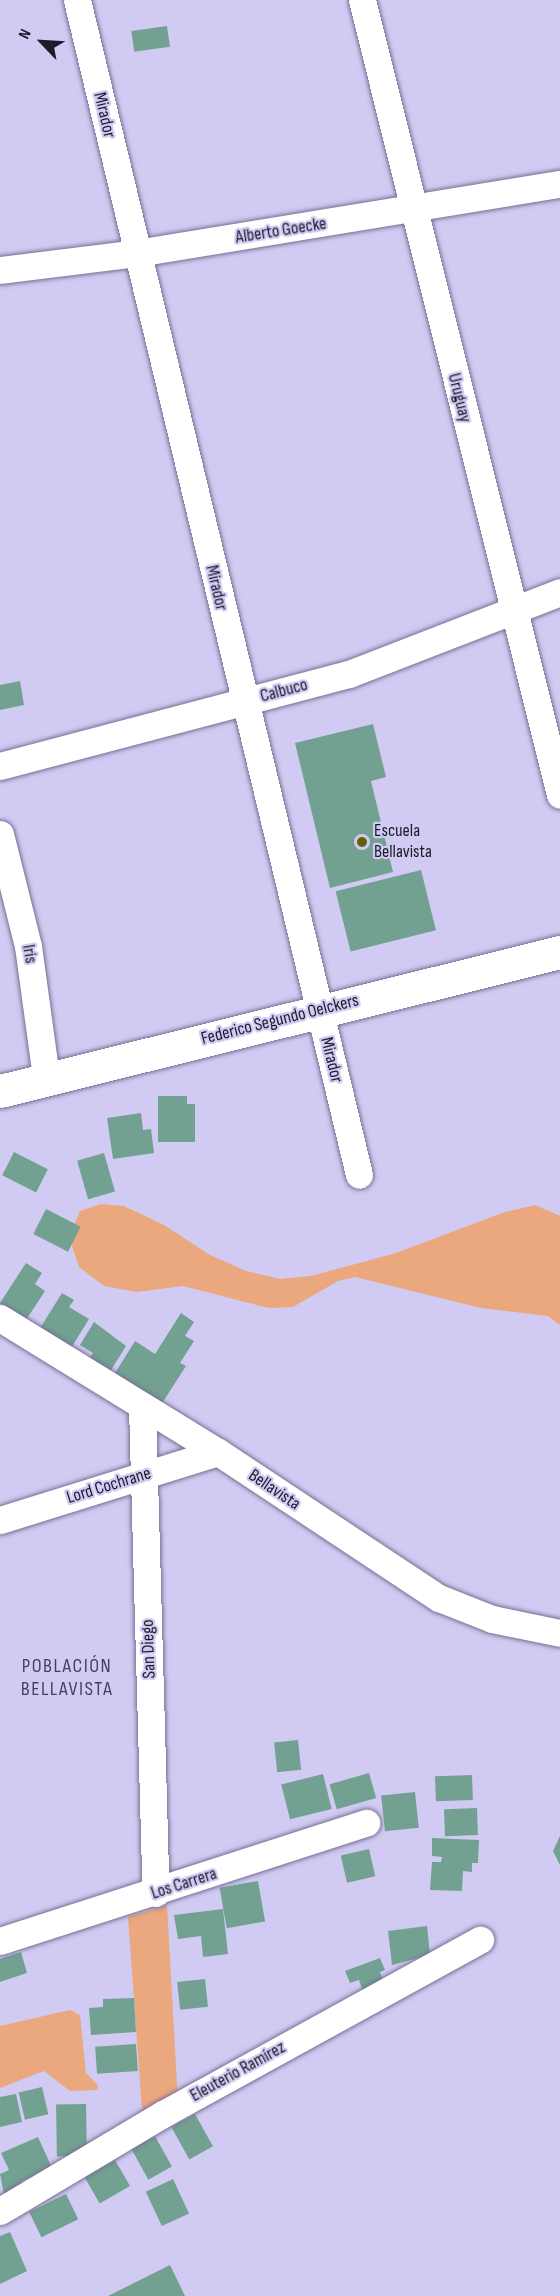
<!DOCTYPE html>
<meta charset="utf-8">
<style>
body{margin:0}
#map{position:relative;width:560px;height:2296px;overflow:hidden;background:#d1cbf3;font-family:"Sofia Sans Condensed",sans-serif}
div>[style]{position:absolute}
.green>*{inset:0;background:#eba77d}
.building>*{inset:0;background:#72a192;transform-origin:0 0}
.roads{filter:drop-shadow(0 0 2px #767094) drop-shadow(0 0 2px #767094)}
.minor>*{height:27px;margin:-13.5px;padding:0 13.5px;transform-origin:13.5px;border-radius:13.5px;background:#fff}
.major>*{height:33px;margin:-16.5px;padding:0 16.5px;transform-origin:16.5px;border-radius:16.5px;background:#fff}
.dots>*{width:16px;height:16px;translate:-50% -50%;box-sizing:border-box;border:3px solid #d1cbf3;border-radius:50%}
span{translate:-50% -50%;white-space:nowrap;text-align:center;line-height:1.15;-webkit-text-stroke:4.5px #d1cbf3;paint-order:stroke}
.street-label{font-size:18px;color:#1d1b29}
.poi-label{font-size:18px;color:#1d1b29}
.left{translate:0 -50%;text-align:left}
.neighbourhood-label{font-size:20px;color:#453f60;letter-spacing:1.5px}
.north{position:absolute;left:12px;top:12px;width:60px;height:60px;-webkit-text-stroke:4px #d1cbf3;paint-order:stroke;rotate:295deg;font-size:16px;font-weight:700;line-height:24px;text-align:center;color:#1d1b29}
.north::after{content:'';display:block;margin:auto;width:21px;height:27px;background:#1d1b29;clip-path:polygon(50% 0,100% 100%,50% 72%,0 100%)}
</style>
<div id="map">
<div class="green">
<i style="clip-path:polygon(101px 1204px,124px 1206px,164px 1225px,210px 1255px,246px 1271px,280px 1279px,311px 1276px,396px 1253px,502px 1213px,535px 1205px,560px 1216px,560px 1325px,548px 1316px,481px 1308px,355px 1277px,338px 1281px,293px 1307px,269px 1308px,183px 1286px,137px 1292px,104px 1286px,79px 1267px,72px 1246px,74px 1225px,80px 1211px)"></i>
<i style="clip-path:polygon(167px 1905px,178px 2103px,143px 2123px,128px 1917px)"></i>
<i style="clip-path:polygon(70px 2010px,80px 2015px,86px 2073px,98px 2085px,97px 2090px,70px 2091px,44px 2071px,0 2088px,0 2026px)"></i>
</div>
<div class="building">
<i style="left:167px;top:26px;width:21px;height:36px;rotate:82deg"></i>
<i style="clip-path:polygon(20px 681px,24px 705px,0 710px,0 685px)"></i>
<i style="clip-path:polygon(373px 724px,386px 777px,371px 781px,393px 872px,330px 888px,295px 743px)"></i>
<i style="left:421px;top:870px;width:62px;height:88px;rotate:76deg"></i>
<i style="clip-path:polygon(158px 1096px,187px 1096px,187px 1104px,195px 1104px,195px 1142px,158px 1142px)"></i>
<i style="clip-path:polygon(141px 1113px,143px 1130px,151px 1129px,154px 1153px,113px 1159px,107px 1118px)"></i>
<i style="left:14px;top:1152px;width:38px;height:26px;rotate:27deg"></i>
<i style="left:104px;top:1153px;width:40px;height:28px;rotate:74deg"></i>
<i style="left:46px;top:1209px;width:39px;height:28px;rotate:27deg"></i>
<i style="clip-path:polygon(26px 1263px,42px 1273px,35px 1284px,45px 1291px,26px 1320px,0 1303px)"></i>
<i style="clip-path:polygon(62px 1293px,74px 1300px,69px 1307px,89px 1319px,68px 1353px,37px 1333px)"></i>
<i style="clip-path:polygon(181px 1313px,194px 1322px,185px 1336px,194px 1341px,180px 1363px,186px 1366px,159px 1408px,112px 1378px,135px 1341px,155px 1354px)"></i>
<i style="clip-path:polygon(94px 1322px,126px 1346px,108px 1375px,87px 1362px,93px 1353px,80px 1345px)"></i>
<i style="left:298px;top:1740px;width:30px;height:24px;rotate:84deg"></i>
<i style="left:369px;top:1773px;width:26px;height:41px;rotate:74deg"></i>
<i style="left:323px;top:1774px;width:36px;height:43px;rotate:76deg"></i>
<i style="left:472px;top:1775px;width:25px;height:37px;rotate:88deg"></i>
<i style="left:415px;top:1792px;width:36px;height:34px;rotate:84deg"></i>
<i style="left:477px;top:1808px;width:27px;height:33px;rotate:88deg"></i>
<i style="clip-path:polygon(560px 1836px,560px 1865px,553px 1851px)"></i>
<i style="clip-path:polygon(432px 1838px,479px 1840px,478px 1863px,472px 1863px,472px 1872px,463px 1871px,462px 1891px,430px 1890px,432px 1862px,441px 1862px,442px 1857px,432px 1856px)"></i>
<i style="left:369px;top:1849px;width:28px;height:29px;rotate:77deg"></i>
<i style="left:258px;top:1881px;width:41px;height:39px;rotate:80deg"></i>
<i style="clip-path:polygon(223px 1909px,228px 1954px,203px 1957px,201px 1936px,178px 1939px,174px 1915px)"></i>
<i style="clip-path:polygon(427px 1926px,430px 1955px,392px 1965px,388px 1931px)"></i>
<i style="clip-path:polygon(21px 1952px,27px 1973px,0 1982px,0 1959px)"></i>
<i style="clip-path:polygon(380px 1958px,385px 1970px,380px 1972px,385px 1987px,364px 1995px,359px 1980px,350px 1983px,345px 1971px)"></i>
<i style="left:205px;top:1979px;width:28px;height:28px;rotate:84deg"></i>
<i style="clip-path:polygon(134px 1998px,136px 2032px,91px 2035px,89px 2008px,103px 2007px,103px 1999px)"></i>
<i style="left:136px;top:2044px;width:27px;height:41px;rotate:86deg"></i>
<i style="left:42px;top:2087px;width:28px;height:24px;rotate:77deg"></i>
<i style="clip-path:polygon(16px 2094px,22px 2122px,0 2127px,0 2097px)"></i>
<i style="left:86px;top:2104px;width:52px;height:30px;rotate:89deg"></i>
<i style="left:195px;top:2114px;width:37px;height:27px;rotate:61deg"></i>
<i style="left:155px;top:2136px;width:35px;height:27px;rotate:61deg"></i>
<i style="clip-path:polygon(38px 2137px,52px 2168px,22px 2181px,26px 2189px,5px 2199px,0 2174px,9px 2170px,1px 2153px)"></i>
<i style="left:115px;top:2160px;width:30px;height:35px;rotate:60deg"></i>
<i style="left:173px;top:2179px;width:38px;height:30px;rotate:65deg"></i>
<i style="left:66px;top:2194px;width:28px;height:41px;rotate:64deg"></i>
<i style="clip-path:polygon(10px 2232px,27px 2271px,0 2284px,0 2236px)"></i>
<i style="clip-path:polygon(170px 2265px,185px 2296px,108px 2296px)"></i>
</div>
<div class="roads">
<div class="minor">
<i style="left:77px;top:0;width:1208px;rotate:76.5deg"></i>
<i style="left:362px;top:0;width:819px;rotate:76.01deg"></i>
<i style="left:0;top:270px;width:138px;rotate:-7.1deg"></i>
<i style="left:137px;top:253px;width:429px;rotate:-9.3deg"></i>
<i style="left:0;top:766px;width:361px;rotate:-14.8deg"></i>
<i style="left:349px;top:674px;width:226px;rotate:-21.2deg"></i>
<i style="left:0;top:834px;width:115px;rotate:76deg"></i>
<i style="left:28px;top:946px;width:132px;rotate:82.2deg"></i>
<i style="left:0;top:1318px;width:256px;rotate:31.6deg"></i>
<i style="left:218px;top:1452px;width:265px;rotate:33.5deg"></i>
<i style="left:439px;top:1598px;width:57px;rotate:21.6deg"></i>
<i style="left:492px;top:1619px;width:69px;rotate:11.6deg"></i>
<i style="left:142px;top:1406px;width:487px;rotate:88.4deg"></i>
<i style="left:0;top:1520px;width:228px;rotate:-17.3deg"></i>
<i style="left:0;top:1941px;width:385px;rotate:-17.9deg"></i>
<i style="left:0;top:2211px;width:190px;rotate:-30.8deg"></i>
<i style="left:163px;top:2114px;width:362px;rotate:-28.8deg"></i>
</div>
<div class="major">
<i style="left:0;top:1091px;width:577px;rotate:-13.94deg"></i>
</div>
</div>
<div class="dots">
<i style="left:362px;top:842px;background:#606400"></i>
</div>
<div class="street-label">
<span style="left:104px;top:115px;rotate:77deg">Mirador</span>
<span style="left:281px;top:231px;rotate:-9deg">Alberto Goecke</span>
<span style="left:459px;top:398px;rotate:76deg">Uruguay</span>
<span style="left:216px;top:588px;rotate:77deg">Mirador</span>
<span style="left:284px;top:691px;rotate:-15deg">Calbuco</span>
<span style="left:29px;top:954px;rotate:80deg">Iris</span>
<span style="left:280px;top:1020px;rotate:-14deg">Federico Segundo Oelckers</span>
<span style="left:331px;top:1060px;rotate:76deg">Mirador</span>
<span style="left:109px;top:1486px;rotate:-17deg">Lord Cochrane</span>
<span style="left:274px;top:1490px;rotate:34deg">Bellavista</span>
<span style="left:149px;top:1649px;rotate:-92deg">San Diego</span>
<span style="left:184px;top:1884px;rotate:-18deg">Los Carrera</span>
<span style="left:238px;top:2072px;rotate:-29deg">Eleuterio Ramírez</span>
</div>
<div class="poi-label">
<span class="left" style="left:374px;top:842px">Escuela<br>Bellavista</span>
</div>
<div class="neighbourhood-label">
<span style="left:67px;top:1678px">POBLACIÓN<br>BELLAVISTA</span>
</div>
<div class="north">N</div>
</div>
